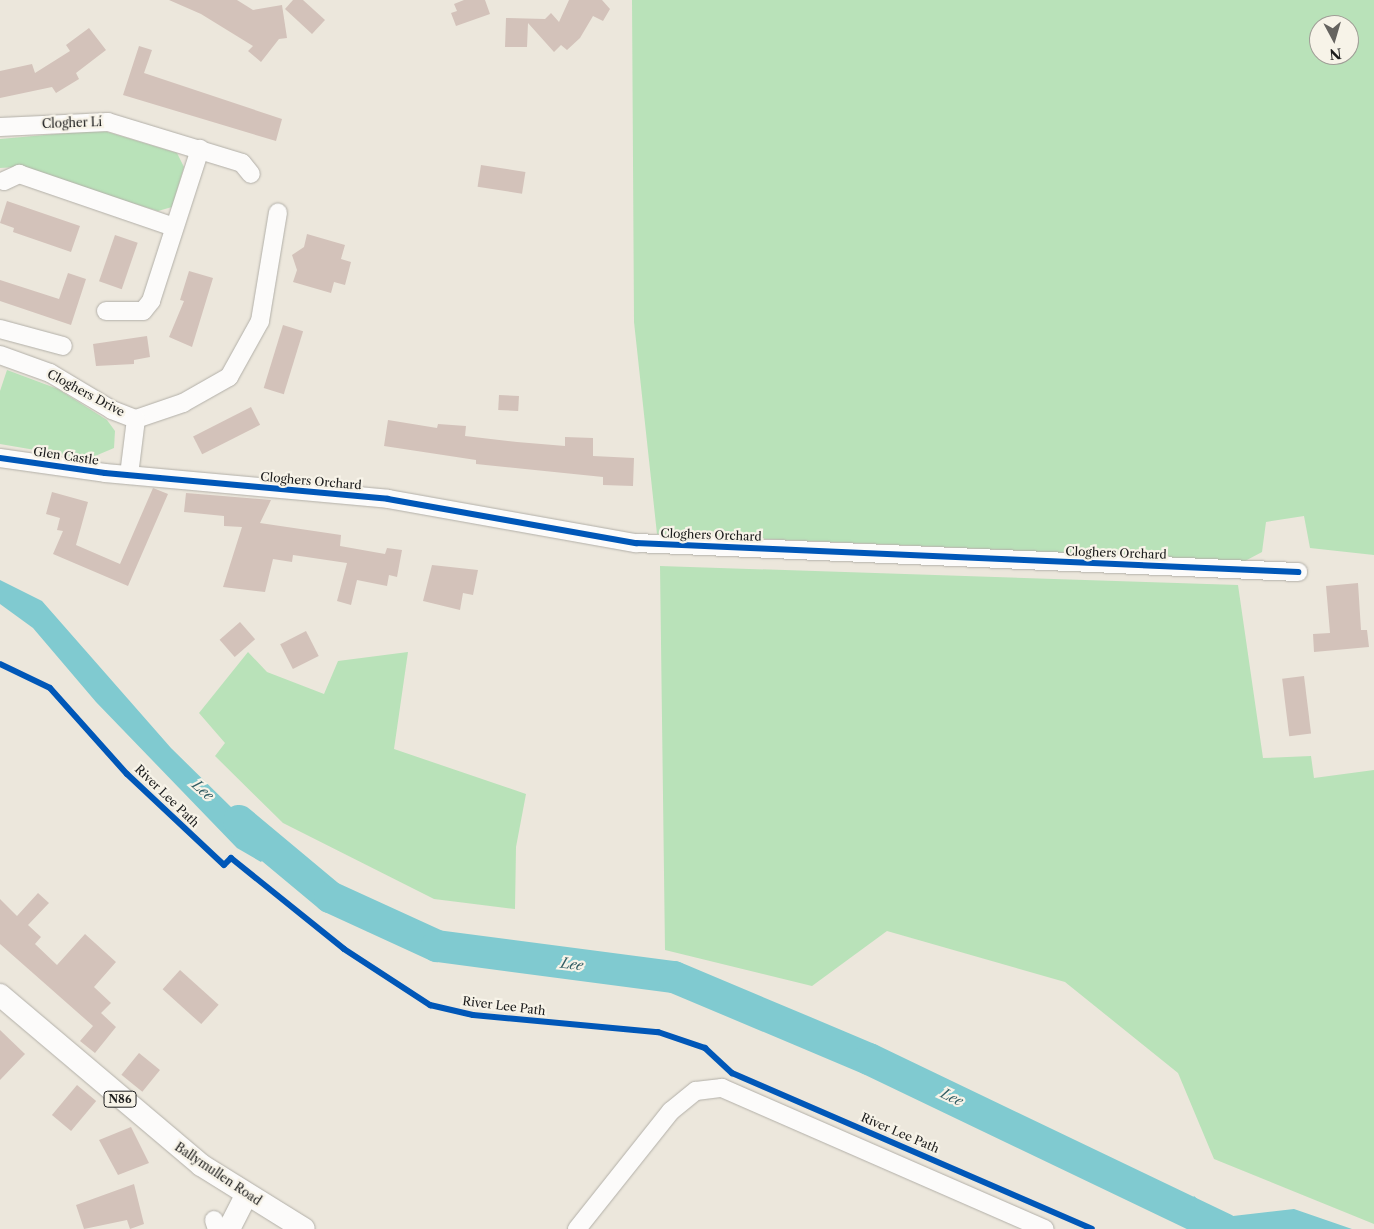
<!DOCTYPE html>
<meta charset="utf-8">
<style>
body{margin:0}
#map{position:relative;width:1374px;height:1229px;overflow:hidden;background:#ece7dc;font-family:"Libre Caslon Text",serif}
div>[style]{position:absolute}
.green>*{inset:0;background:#b9e2b9}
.water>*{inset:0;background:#80cad0}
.river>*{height:32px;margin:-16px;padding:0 16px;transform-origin:16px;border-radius:16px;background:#80cad0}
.building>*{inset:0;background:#d3c2ba;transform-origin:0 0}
.roads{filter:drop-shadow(0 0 1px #b2afa8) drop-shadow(0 0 1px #b2afa8)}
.minor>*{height:18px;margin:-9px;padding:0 9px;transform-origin:9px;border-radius:9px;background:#fcfbfa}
.major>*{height:22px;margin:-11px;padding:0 11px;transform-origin:11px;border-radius:11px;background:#fcfbfa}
.cycleway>*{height:6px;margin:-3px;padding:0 3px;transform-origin:3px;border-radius:3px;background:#0057b8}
span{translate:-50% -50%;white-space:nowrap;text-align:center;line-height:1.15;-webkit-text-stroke:4.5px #f7f3e8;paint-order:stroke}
.shield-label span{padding:1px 4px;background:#f7f3e8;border:1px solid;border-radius:4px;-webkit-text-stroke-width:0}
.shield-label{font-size:11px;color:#1c1c1c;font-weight:700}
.street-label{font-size:12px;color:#1c1c1c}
.water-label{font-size:14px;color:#315c62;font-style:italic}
.north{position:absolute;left:1309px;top:15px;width:50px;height:50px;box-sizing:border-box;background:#f7f3e8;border:1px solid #9f9d96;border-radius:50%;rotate:174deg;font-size:14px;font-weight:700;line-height:20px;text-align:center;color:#1c1c1c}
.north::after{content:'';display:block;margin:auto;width:18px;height:22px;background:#65635f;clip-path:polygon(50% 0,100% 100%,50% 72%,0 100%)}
</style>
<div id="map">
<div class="green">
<i style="clip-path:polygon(evenodd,632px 0,1374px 0,1374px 555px,1310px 548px,1304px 516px,1266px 522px,1262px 552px,1245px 561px,657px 534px,634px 322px,632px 0,1319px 25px,1349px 25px,1349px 55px,1319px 55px,1319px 25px)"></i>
<i style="clip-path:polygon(101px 130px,177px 153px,184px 167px,172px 207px,158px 211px,16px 167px,0 168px,0 139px)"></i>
<i style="clip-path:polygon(7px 370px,58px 389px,107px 420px,115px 431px,114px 448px,88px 459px,0 444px,0 391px)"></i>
<i style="clip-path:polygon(660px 566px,1238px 585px,1263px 758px,1311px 756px,1314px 778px,1374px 770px,1374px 1224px,1214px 1159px,1178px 1073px,1065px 982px,887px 931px,812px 986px,665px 950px)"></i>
<i style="clip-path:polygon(248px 652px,267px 672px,324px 694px,338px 661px,408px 652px,394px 749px,526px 794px,516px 847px,515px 909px,434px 899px,283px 823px,215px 756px,225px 743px,199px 713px)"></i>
</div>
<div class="water">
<i style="clip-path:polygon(0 580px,42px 601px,171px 748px,231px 807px,278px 843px,261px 862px,237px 848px,96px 702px,33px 628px,0 604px)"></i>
<i style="clip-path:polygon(1194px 1196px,1206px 1207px,1233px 1216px,1294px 1209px,1352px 1229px,1194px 1229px,1179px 1222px)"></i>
</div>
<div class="river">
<i style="left:239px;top:821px;width:119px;rotate:39.9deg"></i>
<i style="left:330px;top:897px;width:118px;rotate:24.6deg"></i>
<i style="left:437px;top:946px;width:239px;rotate:7.5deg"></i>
<i style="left:674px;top:977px;width:212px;rotate:22.8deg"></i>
<i style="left:869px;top:1059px;width:394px;rotate:25.6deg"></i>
</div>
<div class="building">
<i style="clip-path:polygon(169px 0,237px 0,253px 10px,282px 5px,287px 38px,279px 39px,261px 62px,248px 51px,253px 46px,201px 14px)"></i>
<i style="clip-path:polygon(293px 0,303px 0,325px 20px,312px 34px,285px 9px)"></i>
<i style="clip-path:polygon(464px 0,485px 0,490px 14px,456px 26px,451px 13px,457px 11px,454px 4px)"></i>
<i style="clip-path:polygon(569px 0,602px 0,610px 9px,603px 21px,593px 16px,580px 38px,567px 50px,561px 45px,554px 52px,528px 23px,527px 47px,505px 47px,506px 18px,545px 19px,551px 13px,559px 22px)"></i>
<i style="clip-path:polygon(89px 28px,106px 50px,76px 73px,79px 79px,56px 93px,52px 87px,0 98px,0 71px,32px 64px,35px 73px,70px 51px,66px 45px)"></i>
<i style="clip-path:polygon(139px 46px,152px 50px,144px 73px,282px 119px,276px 141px,123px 95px)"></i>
<i style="left:481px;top:165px;width:45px;height:22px;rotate:9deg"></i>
<i style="clip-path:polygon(7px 201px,80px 226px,71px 252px,13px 232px,14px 228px,0 223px)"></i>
<i style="clip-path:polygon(307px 234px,345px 245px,341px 259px,351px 262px,345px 285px,334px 282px,331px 293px,293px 282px,297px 270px,292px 255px,304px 247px)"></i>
<i style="left:115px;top:235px;width:24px;height:49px;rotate:19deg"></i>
<i style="clip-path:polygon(189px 271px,213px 278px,192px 347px,169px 337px,184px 301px,180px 300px)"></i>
<i style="clip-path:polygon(68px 273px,86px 279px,71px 325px,0 301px,0 280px,59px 299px)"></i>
<i style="left:283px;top:325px;width:21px;height:66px;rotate:17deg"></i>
<i style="clip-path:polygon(147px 336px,150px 357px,134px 360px,134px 364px,96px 366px,93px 344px)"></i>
<i style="left:499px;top:395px;width:20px;height:15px;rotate:3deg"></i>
<i style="left:251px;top:407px;width:20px;height:65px;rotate:63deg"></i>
<i style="clip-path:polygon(388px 420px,437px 428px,438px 424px,466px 426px,465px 436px,517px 442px,565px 446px,565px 437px,593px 438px,593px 456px,634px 458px,633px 486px,603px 485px,603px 477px,476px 464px,476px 460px,384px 446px)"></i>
<i style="clip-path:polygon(153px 488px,168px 494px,128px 586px,53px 554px,63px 531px,57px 530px,60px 518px,46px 514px,52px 492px,88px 502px,76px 545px,120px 564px)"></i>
<i style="clip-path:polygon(186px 493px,271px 500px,260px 523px,341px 535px,340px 546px,385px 554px,387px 548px,402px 550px,397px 577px,389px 575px,387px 586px,357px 580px,351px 605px,337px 601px,347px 563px,293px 555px,292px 562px,273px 559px,265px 592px,223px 587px,242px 527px,224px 526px,224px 516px,184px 512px)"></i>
<i style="clip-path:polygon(432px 565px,478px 570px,473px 595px,463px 593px,460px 610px,423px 601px)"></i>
<i style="clip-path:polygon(1358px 583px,1361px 630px,1367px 630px,1369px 647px,1314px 652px,1313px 634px,1330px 633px,1326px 586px)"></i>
<i style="left:240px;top:622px;width:23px;height:27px;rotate:49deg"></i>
<i style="left:306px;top:631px;width:28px;height:29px;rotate:63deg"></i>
<i style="left:1304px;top:676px;width:58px;height:22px;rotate:83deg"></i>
<i style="clip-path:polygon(38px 893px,49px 903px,28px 925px,41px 937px,35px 944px,57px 965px,85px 934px,116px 962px,94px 987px,111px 1003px,101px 1013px,116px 1027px,95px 1053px,80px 1041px,93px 1026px,0 944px,0 899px,17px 916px)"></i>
<i style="left:180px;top:970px;width:52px;height:26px;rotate:42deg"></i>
<i style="clip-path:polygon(0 1030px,25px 1054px,0 1080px)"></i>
<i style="left:139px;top:1053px;width:27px;height:28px;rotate:39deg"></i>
<i style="left:77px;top:1085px;width:25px;height:39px;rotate:40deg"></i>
<i style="clip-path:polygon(131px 1127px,149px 1163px,118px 1175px,99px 1140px)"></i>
<i style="clip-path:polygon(134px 1184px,144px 1224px,130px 1229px,127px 1220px,84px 1229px,76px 1205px)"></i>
</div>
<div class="roads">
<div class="minor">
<i style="left:0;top:127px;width:108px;rotate:-2.7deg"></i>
<i style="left:108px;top:122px;width:140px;rotate:17deg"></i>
<i style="left:242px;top:163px;width:14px;rotate:51deg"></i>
<i style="left:4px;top:181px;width:17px;rotate:-25deg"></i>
<i style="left:19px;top:174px;width:164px;rotate:18.9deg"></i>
<i style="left:106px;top:311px;width:37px"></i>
<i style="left:143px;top:311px;width:13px;rotate:-51deg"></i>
<i style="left:151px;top:301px;width:160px;rotate:-72.1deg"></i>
<i style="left:0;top:329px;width:65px;rotate:15.1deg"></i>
<i style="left:0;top:355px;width:53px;rotate:19.8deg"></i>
<i style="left:50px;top:373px;width:72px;rotate:30.8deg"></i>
<i style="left:112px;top:410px;width:26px;rotate:21deg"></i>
<i style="left:136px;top:419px;width:50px;rotate:-18.8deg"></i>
<i style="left:183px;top:403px;width:53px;rotate:-29.5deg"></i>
<i style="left:229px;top:377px;width:64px;rotate:-61deg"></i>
<i style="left:260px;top:321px;width:110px;rotate:-80.6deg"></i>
<i style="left:0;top:458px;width:106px;rotate:8.1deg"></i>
<i style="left:105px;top:473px;width:284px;rotate:5.2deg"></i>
<i style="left:388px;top:499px;width:252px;rotate:10.1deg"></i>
<i style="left:636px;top:543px;width:663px;rotate:2.51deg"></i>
<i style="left:129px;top:475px;width:56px;rotate:-82.9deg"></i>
<i style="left:214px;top:1220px;width:9px;rotate:72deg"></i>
<i style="left:577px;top:1229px;width:151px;rotate:-51.5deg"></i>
<i style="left:671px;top:1111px;width:32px;rotate:-39deg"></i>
<i style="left:696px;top:1091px;width:26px;rotate:-7deg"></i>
<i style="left:722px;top:1088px;width:352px;rotate:23.6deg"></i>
</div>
<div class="major">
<i style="left:0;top:995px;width:263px;rotate:40.2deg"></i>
<i style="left:201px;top:1165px;width:121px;rotate:31.9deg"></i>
<i style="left:229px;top:1229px;width:39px;rotate:-63deg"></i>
</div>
</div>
<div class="cycleway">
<i style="left:0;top:458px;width:106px;rotate:8.1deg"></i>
<i style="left:105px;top:473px;width:284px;rotate:5.2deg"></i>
<i style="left:388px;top:499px;width:252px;rotate:10.1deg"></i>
<i style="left:636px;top:543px;width:663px;rotate:2.51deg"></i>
<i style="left:0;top:664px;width:55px;rotate:25.6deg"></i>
<i style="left:50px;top:688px;width:115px;rotate:48.2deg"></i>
<i style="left:127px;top:774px;width:133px;rotate:43.2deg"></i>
<i style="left:224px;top:865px;width:10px;rotate:-45deg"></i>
<i style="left:231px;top:858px;width:145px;rotate:38.8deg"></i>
<i style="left:344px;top:949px;width:103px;rotate:33.1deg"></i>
<i style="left:430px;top:1005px;width:44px;rotate:13.1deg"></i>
<i style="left:473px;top:1015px;width:186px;rotate:5.3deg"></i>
<i style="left:658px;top:1032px;width:50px;rotate:18.8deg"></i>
<i style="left:705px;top:1048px;width:37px;rotate:43deg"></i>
<i style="left:732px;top:1073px;width:392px;rotate:23.4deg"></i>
</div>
<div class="shield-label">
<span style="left:120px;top:1099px">N86</span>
</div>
<div class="street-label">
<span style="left:72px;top:123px;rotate:-2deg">Clogher Lí</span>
<span style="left:86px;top:393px;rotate:28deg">Cloghers Drive</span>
<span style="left:66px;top:456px;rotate:8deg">Glen Castle</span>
<span style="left:311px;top:481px;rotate:5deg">Cloghers Orchard</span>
<span style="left:711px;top:535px;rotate:2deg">Cloghers Orchard</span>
<span style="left:1116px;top:553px;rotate:2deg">Cloghers Orchard</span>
<span style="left:167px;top:796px;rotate:44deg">River Lee Path</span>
<span style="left:504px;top:1006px;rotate:7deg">River Lee Path</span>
<span style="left:900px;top:1133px;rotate:23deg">River Lee Path</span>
<span style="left:218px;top:1174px;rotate:34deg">Ballymullen Road</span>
</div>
<div class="water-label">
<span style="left:203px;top:790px;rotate:41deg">Lee</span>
<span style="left:572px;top:964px;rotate:7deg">Lee</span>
<span style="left:952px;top:1097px;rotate:25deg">Lee</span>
</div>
<div class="north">N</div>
</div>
